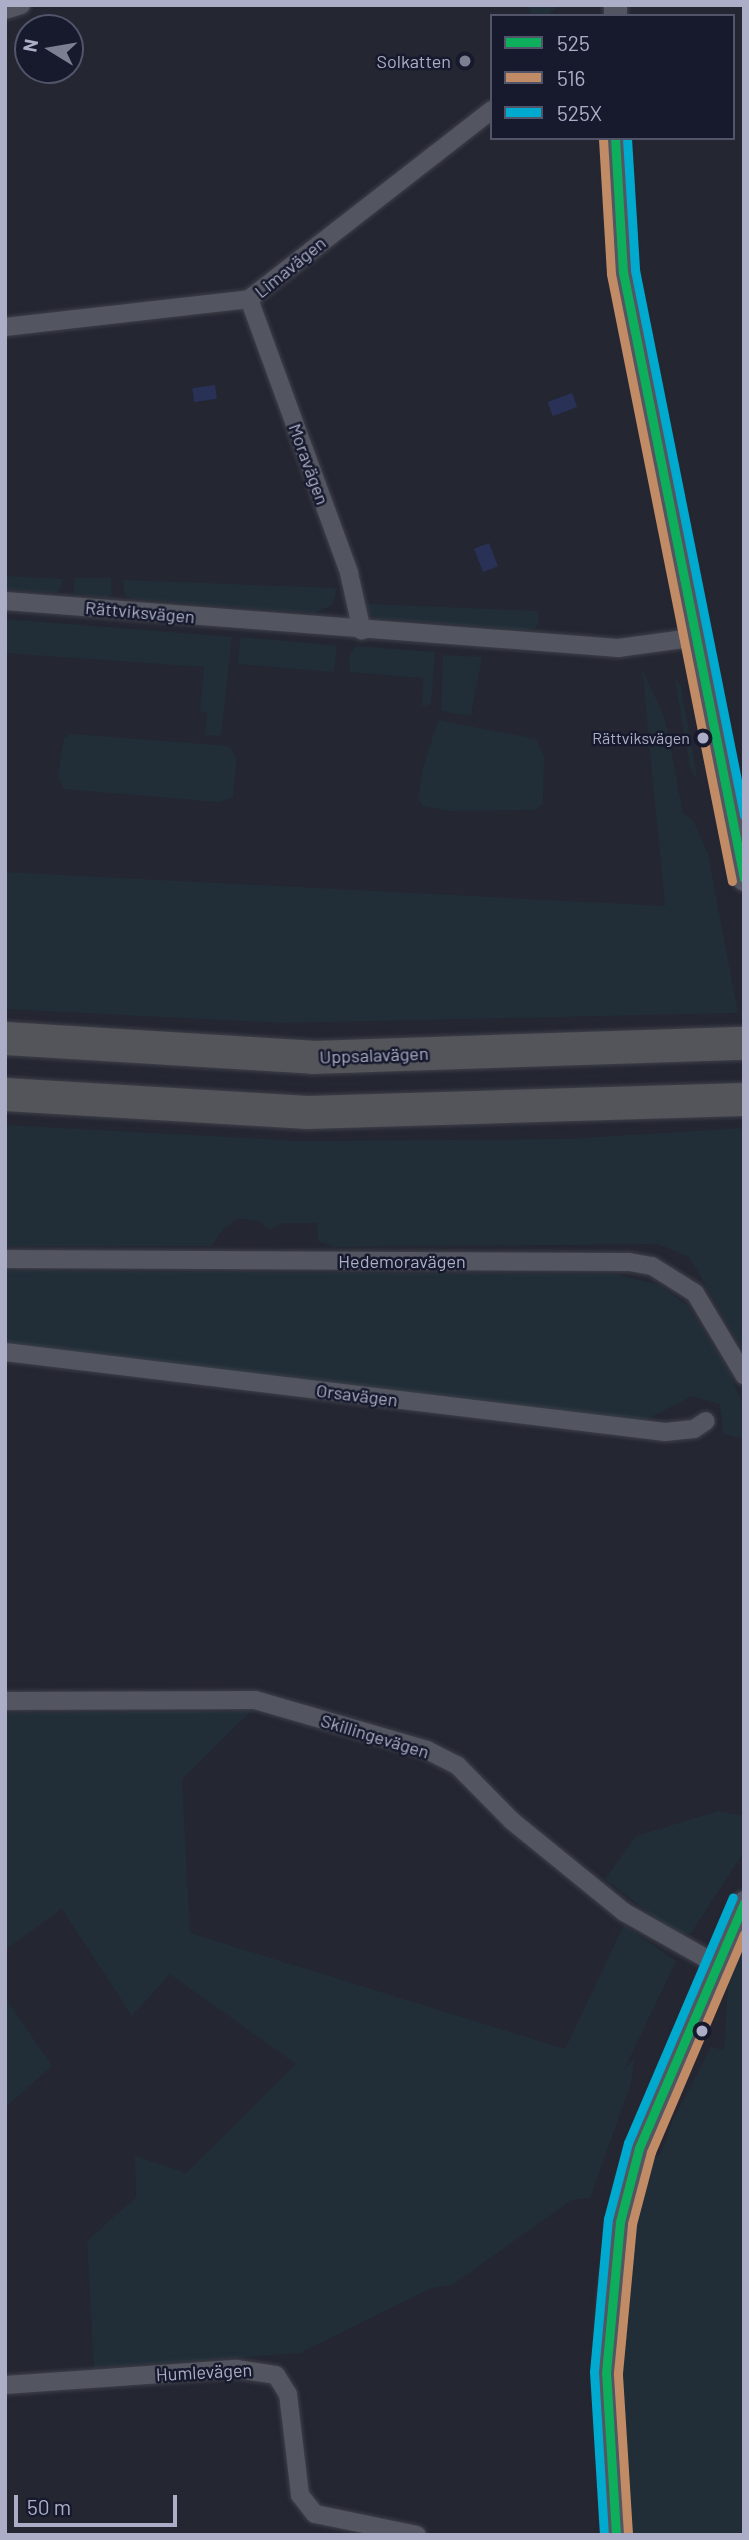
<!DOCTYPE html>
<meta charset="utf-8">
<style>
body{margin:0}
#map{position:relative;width:749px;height:2540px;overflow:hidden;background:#242632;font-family:Barlow,sans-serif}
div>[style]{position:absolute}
.green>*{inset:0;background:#212e38;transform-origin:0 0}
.water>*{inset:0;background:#2a3157;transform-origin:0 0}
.roads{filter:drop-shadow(0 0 2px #3e4049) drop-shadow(0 0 2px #3e4049)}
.minor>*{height:18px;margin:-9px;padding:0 9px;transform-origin:9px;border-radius:9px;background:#535561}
.tertiary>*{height:23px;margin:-11.5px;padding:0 11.5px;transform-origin:11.5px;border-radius:11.5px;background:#535561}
.motorway>*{height:33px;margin:-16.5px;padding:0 16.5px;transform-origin:16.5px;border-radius:16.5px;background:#53555a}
.bus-1>*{height:9px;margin:-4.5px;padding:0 4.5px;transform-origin:4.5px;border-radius:4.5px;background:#0daf5c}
.bus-2>*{height:9px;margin:-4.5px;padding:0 4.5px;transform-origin:4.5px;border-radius:4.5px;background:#c18c65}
.bus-3>*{height:9px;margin:-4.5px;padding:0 4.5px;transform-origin:4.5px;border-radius:4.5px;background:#00a9ce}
.dots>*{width:19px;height:19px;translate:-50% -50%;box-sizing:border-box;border:4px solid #171a2d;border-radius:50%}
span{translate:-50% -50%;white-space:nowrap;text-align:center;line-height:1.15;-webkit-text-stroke:5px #171a2d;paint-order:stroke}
.bus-label{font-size:16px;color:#abaec6}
.right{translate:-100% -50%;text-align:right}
.poi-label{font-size:18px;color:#abaec6}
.street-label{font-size:18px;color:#abaec6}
.frame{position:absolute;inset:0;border:7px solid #abaec6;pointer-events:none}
.legend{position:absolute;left:490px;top:14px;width:245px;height:126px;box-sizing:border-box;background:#171a2d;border:2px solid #52556a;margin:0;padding:9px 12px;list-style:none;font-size:21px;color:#abaec6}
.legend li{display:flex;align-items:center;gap:14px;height:35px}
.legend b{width:35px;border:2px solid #52556a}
.north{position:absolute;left:14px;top:14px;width:70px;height:70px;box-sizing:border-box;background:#171a2d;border:2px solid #52556a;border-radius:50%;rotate:281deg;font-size:19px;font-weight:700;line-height:28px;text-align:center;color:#abaec6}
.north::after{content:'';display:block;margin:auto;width:24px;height:32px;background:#7c7e92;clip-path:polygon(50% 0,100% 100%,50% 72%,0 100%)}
.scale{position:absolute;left:14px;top:2495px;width:163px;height:32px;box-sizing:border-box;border:4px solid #abaec6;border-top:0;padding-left:9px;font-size:21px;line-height:24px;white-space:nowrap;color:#abaec6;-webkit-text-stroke:5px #171a2d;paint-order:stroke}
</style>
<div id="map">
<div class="green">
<i style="clip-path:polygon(528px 5px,559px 5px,547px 16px,531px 16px)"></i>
<i style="clip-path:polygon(5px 576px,62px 579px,62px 586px,57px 593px,5px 589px)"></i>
<i style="clip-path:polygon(74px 578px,111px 578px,112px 594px,107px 598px,74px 593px)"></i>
<i style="clip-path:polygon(123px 580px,337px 588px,337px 589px,332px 605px,315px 613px,135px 599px,125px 596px)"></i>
<i style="clip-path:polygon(368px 604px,538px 611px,539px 621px,536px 628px,525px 630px,379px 618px,369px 614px)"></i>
<i style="clip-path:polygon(5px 619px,232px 637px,221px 736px,205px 735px,207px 712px,200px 712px,204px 667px,5px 653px)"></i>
<i style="left:240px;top:637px;width:97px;height:27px;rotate:5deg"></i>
<i style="clip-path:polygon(356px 646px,435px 652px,431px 704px,422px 706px,423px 678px,350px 672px,349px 656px)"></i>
<i style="clip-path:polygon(443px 655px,482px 657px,471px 716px,441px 711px)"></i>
<i style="clip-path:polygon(642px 668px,665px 719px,683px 813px,693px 820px,708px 854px,738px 1013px,282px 1023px,5px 1009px,5px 872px,665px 906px)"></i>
<i style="clip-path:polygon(674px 676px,681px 686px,698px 782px,690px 768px)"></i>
<i style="clip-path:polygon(438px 720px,536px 739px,544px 756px,543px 804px,535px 810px,450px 811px,423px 806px,418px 799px,423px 768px)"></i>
<i style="clip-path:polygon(71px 734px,230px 746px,237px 759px,233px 797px,218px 802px,64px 789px,58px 777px,60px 760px,64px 738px)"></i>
<i style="clip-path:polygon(5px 1125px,300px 1141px,565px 1139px,744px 1128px,744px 1351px,689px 1257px,658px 1244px,333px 1247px,318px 1241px,317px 1223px,281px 1223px,270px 1230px,258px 1221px,238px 1218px,223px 1229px,212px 1246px,5px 1246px)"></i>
<i style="clip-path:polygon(5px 1271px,615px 1274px,659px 1285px,688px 1306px,728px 1371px,744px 1407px,744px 1439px,723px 1434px,720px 1404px,692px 1396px,640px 1423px,5px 1344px)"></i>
<i style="clip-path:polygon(251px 1711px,182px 1779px,190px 1933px,565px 2049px,624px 1925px,676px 1961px,624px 2070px,634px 2058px,631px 2084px,590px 2198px,572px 2200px,452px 2285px,431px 2288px,300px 2353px,94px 2368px,87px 2241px,136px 2197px,135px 2156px,186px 2173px,296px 2064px,170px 1974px,132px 2016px,62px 1909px,5px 1950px,5px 1713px)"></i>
<i style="clip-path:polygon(718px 1811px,744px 1816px,744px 1852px,691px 1933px,678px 1935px,605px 1879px,636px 1836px)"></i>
<i style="clip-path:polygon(744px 1936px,744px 2535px,632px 2535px,620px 2391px,629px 2251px,651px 2161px,661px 2154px,672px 2122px,711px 2047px,724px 2050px,729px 1969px)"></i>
<i style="clip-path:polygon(5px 1997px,52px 2066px,5px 2108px)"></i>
</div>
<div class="water">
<i style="left:215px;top:385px;width:14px;height:23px;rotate:82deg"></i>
<i style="left:572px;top:393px;width:15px;height:26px;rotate:70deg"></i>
<i style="left:489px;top:543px;width:25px;height:16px;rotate:69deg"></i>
</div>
<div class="roads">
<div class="minor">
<i style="left:5px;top:10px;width:17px;rotate:-17deg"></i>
<i style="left:249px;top:299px;width:292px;rotate:69.9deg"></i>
<i style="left:349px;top:573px;width:59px;rotate:77.4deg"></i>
<i style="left:5px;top:327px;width:246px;rotate:-6.5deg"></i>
<i style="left:249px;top:299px;width:308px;rotate:-37.9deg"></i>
<i style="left:5px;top:601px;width:615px;rotate:4.38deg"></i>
<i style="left:618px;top:648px;width:75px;rotate:-7.7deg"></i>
<i style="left:5px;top:1259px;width:624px;rotate:0.28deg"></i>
<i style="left:629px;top:1262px;width:23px;rotate:10deg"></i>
<i style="left:652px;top:1266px;width:51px;rotate:32.1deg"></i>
<i style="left:695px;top:1293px;width:96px;rotate:59.1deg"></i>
<i style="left:5px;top:1352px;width:665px;rotate:6.91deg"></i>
<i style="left:665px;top:1432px;width:29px;rotate:-6deg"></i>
<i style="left:694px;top:1429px;width:14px;rotate:-34deg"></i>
<i style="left:5px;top:1701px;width:250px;rotate:-0.2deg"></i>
<i style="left:255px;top:1700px;width:179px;rotate:16.2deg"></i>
<i style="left:427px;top:1750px;width:34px;rotate:27deg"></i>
<i style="left:457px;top:1765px;width:78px;rotate:45.5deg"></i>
<i style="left:512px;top:1821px;width:144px;rotate:39.1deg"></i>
<i style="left:624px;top:1912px;width:106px;rotate:29.5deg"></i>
<i style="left:5px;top:2385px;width:232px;rotate:-4deg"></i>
<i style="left:236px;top:2369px;width:40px;rotate:8.5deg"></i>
<i style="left:276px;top:2375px;width:22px;rotate:58deg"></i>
<i style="left:288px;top:2394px;width:102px;rotate:83.2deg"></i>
<i style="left:300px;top:2495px;width:24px;rotate:52deg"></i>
<i style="left:315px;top:2514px;width:104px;rotate:11.6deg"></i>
</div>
<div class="tertiary">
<i style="left:615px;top:5px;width:11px;rotate:90deg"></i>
<i style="left:615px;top:138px;width:134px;rotate:86.6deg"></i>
<i style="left:623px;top:272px;width:619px;rotate:78.73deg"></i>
<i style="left:616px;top:2535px;width:162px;rotate:-93.5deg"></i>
<i style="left:606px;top:2373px;width:78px;rotate:-87.1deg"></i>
<i style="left:610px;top:2295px;width:74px;rotate:-82.2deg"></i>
<i style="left:620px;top:2222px;width:76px;rotate:-75.6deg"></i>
<i style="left:639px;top:2148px;width:267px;rotate:-66.9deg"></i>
</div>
<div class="motorway">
<i style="left:5px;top:1038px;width:308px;rotate:3.5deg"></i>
<i style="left:312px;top:1057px;width:432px;rotate:-1.9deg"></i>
<i style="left:5px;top:1094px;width:303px;rotate:3.4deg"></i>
<i style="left:307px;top:1112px;width:437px;rotate:-1.7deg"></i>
</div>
</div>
<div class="bus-1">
<i style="left:615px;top:138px;width:134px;rotate:86.6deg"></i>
<i style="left:623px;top:272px;width:618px;rotate:78.71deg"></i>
<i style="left:616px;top:2535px;width:162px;rotate:-93.5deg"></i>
<i style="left:606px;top:2373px;width:152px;rotate:-84.7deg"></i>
<i style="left:620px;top:2222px;width:76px;rotate:-75.6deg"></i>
<i style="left:639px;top:2148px;width:267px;rotate:-66.8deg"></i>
</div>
<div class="bus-2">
<i style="left:603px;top:139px;width:135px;rotate:86.6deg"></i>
<i style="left:611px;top:274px;width:619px;rotate:78.73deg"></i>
<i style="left:628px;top:2534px;width:161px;rotate:-93.6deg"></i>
<i style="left:618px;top:2373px;width:150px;rotate:-84.6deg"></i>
<i style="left:632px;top:2224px;width:74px;rotate:-75.2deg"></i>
<i style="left:651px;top:2152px;width:237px;rotate:-66.9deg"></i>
</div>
<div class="bus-3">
<i style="left:627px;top:138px;width:132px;rotate:86.5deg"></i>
<i style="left:635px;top:270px;width:556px;rotate:78.69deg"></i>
<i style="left:604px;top:2535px;width:163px;rotate:-93.5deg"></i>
<i style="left:594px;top:2372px;width:154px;rotate:-84.8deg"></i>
<i style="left:608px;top:2219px;width:79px;rotate:-75.3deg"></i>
<i style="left:628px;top:2143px;width:267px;rotate:-66.9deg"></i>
</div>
<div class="dots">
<i style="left:465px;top:61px;background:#7c7e92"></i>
<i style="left:703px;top:738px;background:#abaec6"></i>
<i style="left:702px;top:2031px;background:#abaec6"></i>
</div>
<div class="bus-label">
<span class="right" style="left:690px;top:738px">Rättviksvägen</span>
</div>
<div class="poi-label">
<span class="right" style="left:451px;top:61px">Solkatten</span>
</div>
<div class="street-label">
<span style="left:290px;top:267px;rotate:-39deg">Limavägen</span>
<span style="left:309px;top:464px;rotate:70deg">Moravägen</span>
<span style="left:140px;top:612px;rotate:5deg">Rättviksvägen</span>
<span style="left:374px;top:1055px;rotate:-2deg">Uppsalavägen</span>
<span style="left:402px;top:1261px">Hedemoravägen</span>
<span style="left:357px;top:1395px;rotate:7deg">Orsavägen</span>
<span style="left:375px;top:1736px;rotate:17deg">Skillingevägen</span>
<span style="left:204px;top:2372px;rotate:-3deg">Humlevägen</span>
</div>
<div class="frame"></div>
<ul class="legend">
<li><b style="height:9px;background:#0daf5c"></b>525</li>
<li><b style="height:9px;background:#c18c65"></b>516</li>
<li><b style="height:9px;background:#00a9ce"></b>525X</li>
</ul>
<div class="north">N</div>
<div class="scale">50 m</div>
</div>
